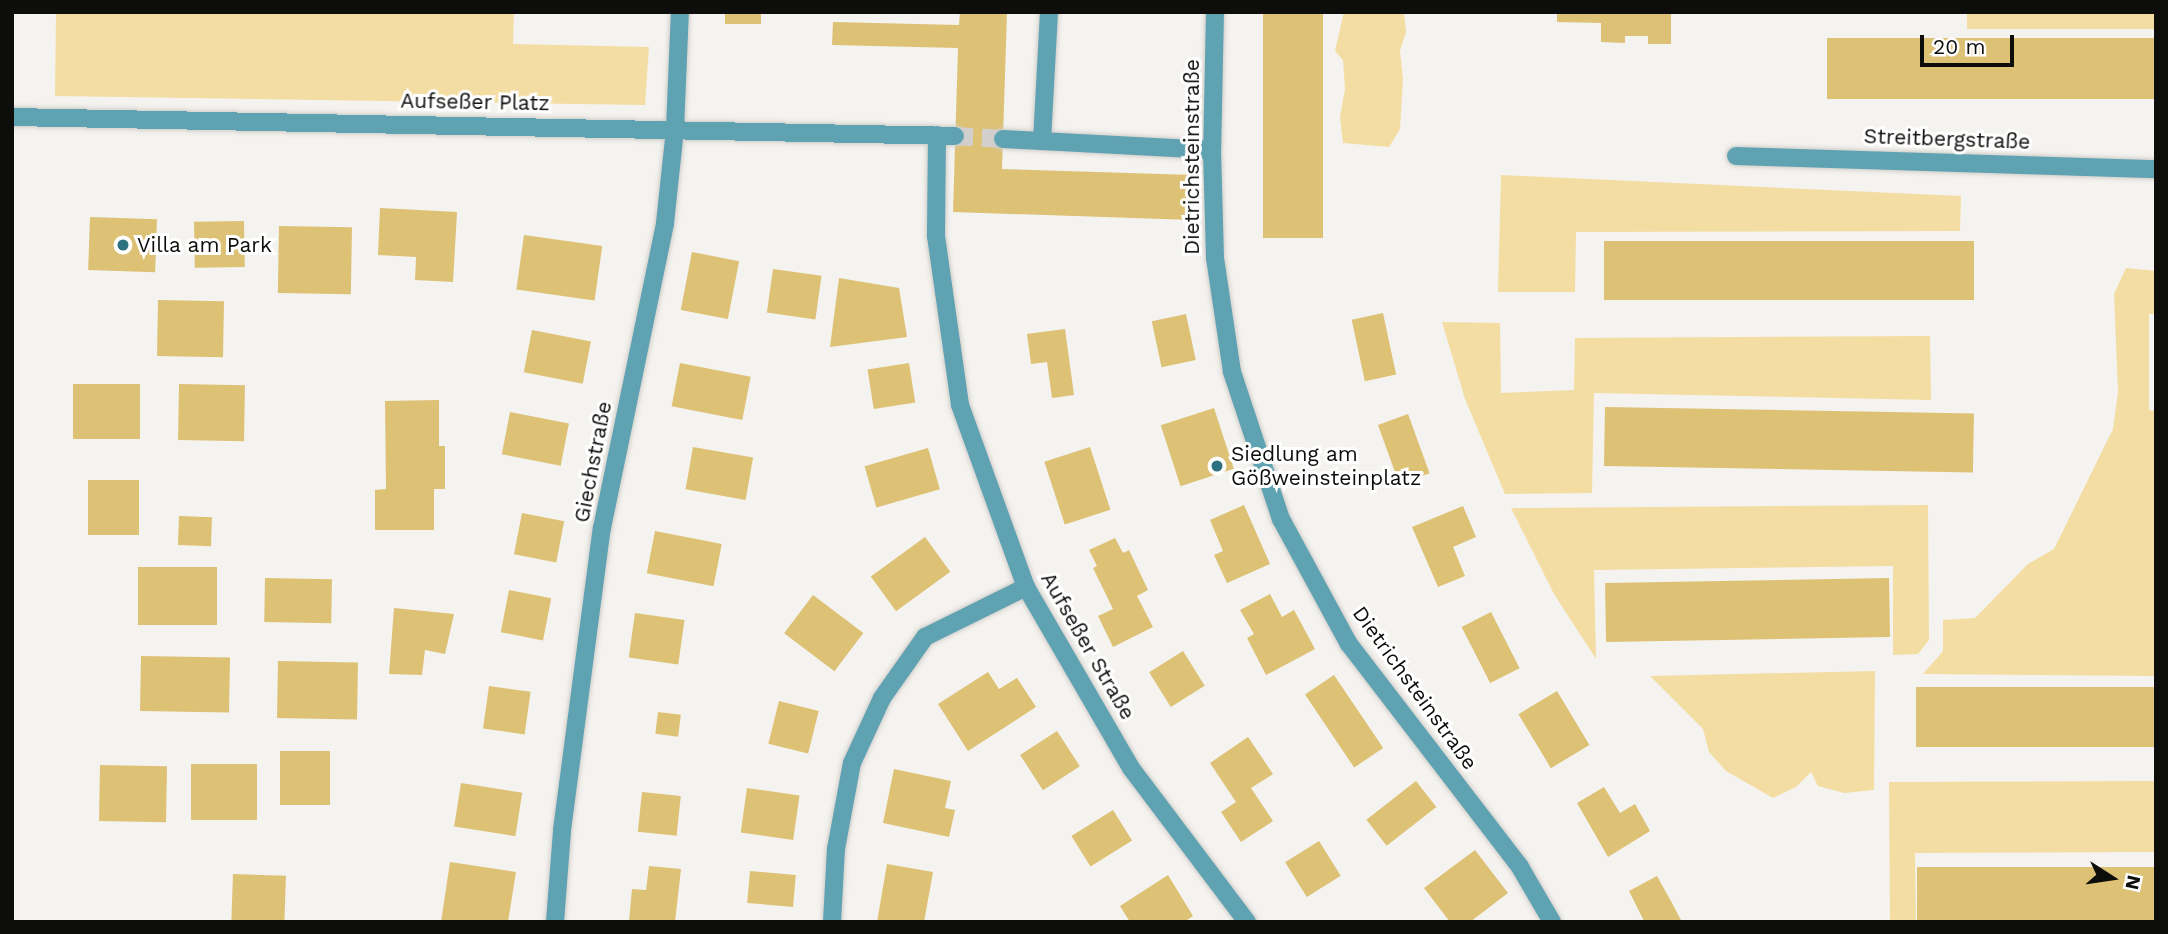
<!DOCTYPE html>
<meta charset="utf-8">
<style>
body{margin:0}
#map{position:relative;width:2168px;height:934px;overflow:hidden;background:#f5f3ef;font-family:"Work Sans",sans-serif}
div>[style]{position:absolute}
.green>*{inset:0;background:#f3dda3;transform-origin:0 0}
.building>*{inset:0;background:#ddc175;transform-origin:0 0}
.street-tunnel>*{height:18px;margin-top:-9px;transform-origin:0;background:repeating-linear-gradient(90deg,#d2d0cd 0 18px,transparent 0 27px)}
.roads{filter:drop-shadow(0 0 2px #d0cecb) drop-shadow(0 0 2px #d0cecb)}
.street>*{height:18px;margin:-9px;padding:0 9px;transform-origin:9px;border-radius:9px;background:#5fa2b2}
.dots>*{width:19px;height:19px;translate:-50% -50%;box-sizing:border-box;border:4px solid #fff;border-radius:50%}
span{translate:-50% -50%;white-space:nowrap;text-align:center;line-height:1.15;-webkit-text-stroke:6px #fff;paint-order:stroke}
.street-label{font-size:21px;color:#0d0d0b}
.poi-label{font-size:21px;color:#0d0d0b}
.left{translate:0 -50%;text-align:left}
.frame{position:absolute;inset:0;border:14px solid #0d0d0b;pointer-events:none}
.north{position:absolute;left:2077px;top:843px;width:70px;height:70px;-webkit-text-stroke:5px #fff;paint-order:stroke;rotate:102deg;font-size:19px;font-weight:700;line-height:28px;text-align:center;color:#0d0d0b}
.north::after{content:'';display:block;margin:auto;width:24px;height:32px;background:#0d0d0b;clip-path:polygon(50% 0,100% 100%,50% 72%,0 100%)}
.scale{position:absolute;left:1920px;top:35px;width:94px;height:32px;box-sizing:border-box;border:4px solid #0d0d0b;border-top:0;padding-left:9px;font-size:21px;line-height:24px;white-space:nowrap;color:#0d0d0b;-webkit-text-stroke:5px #fff;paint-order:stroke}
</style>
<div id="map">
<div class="green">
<i style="clip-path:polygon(56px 12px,514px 12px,513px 44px,649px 47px,645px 105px,55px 96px)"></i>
<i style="clip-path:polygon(1344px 12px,1404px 12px,1406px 32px,1400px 51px,1403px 79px,1400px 129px,1389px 147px,1343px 143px,1340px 117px,1345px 89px,1343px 60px,1335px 51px)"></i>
<i style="left:1967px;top:12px;width:189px;height:17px"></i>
<i style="clip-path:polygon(1501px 175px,1961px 196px,1960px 231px,1576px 232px,1575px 292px,1498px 292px)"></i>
<i style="clip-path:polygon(2126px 268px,2156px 271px,2156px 314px,2149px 314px,2149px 410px,2156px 411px,2156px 676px,1923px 674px,1943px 651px,1943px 620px,1975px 618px,2028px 564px,2054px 549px,2113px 429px,2118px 392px,2114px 294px)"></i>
<i style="clip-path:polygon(1442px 322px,1500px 323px,1501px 393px,1574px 390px,1575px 338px,1930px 336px,1931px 400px,1594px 393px,1592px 493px,1505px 494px,1465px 399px)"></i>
<i style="clip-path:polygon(1928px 505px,1929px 640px,1918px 654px,1893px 655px,1893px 566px,1594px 570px,1596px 659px,1554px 594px,1511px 508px)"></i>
<i style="clip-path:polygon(1875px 671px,1874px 790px,1844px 793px,1818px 786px,1811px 772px,1796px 787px,1773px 798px,1726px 771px,1709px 752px,1703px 729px,1650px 676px)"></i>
<i style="clip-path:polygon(2156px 781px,2156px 852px,1915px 853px,1916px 922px,1890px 922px,1889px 782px)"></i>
</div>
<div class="building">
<i style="left:725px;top:12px;width:36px;height:12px"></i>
<i style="clip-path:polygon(960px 12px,1007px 12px,1002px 169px,1193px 175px,1192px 220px,953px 212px,958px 48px,832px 45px,833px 22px,959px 25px)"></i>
<i style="left:1263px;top:12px;width:60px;height:226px"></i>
<i style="clip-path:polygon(1557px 12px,1671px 12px,1671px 44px,1648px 44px,1648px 36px,1625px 36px,1625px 43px,1601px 42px,1601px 23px,1557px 22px)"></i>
<i style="left:1827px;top:38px;width:329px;height:61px"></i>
<i style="clip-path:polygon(380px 208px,457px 212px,453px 282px,415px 280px,416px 257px,378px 255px)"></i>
<i style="left:90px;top:217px;width:67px;height:53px;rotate:2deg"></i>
<i style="left:244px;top:221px;width:46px;height:50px;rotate:89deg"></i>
<i style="left:279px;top:226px;width:73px;height:67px;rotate:1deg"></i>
<i style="left:524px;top:235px;width:79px;height:55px;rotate:8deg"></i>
<i style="left:1604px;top:241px;width:370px;height:59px"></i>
<i style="left:692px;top:252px;width:48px;height:59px;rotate:11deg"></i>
<i style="left:773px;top:269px;width:49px;height:44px;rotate:8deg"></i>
<i style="clip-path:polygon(839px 278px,899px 288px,907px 337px,830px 347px)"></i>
<i style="left:158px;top:300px;width:66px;height:56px;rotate:1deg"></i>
<i style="left:1383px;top:313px;width:63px;height:32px;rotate:78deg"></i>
<i style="left:1186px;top:314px;width:47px;height:35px;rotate:78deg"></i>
<i style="clip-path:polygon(1065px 329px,1074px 395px,1052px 398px,1047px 362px,1031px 364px,1027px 334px)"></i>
<i style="left:532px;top:330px;width:60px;height:43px;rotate:11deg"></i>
<i style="left:680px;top:363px;width:72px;height:44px;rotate:11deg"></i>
<i style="left:909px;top:363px;width:40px;height:42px;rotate:81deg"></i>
<i style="left:73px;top:384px;width:67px;height:55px"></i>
<i style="left:179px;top:384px;width:66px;height:56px;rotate:1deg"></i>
<i style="clip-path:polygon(439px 400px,439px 446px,445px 446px,445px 489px,434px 489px,434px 530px,375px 530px,375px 490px,386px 489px,385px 401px)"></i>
<i style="left:1605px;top:407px;width:369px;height:59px;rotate:1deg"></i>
<i style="left:1214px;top:408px;width:64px;height:56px;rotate:72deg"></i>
<i style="left:510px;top:412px;width:60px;height:43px;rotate:11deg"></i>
<i style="left:1408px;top:414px;width:63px;height:32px;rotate:70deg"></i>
<i style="left:693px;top:447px;width:61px;height:43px;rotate:10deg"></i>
<i style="left:1090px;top:447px;width:66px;height:48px;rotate:72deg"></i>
<i style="left:928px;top:448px;width:43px;height:66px;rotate:74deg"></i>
<i style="left:88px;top:480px;width:51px;height:55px"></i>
<i style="clip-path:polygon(1244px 505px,1270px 564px,1227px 583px,1214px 555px,1223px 551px,1210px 520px)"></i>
<i style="clip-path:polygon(1463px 506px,1476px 537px,1453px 547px,1465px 576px,1438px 587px,1412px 527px)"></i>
<i style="left:522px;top:513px;width:43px;height:42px;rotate:11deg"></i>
<i style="left:179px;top:516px;width:33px;height:29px;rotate:2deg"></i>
<i style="left:655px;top:531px;width:68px;height:43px;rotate:11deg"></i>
<i style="left:925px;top:537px;width:43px;height:67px;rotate:54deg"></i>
<i style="clip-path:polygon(1115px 538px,1123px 553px,1129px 550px,1148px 590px,1137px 596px,1153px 627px,1113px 647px,1098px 616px,1113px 609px,1093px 568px,1097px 566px,1089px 550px)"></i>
<i style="left:138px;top:567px;width:79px;height:58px"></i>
<i style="left:265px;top:578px;width:67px;height:44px;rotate:1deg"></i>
<i style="left:1889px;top:578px;width:59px;height:284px;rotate:89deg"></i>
<i style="left:509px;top:590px;width:43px;height:43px;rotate:11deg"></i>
<i style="clip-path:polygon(1270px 594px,1282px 617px,1294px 610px,1315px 649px,1266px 675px,1247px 638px,1254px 634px,1240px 610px)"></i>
<i style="left:813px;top:595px;width:63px;height:48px;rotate:37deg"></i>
<i style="clip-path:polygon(394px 608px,454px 614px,445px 654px,425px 650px,422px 675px,389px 674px)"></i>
<i style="left:1491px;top:612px;width:63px;height:33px;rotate:63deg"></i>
<i style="left:635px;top:613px;width:50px;height:45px;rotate:8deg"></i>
<i style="left:1183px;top:651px;width:41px;height:40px;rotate:58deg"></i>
<i style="left:141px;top:656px;width:89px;height:55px;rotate:1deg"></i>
<i style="left:278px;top:661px;width:80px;height:57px;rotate:1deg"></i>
<i style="clip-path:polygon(988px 672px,999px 689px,1017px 678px,1036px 707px,968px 751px,938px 704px)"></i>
<i style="left:1334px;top:675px;width:88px;height:35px;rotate:56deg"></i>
<i style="left:489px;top:686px;width:42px;height:43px;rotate:8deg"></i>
<i style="left:2156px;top:687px;width:60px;height:240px;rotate:90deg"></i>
<i style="left:1557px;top:691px;width:63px;height:45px;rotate:59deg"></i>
<i style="left:779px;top:701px;width:41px;height:44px;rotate:14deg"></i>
<i style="left:658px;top:712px;width:23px;height:22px;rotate:7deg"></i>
<i style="left:1057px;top:731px;width:42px;height:44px;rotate:57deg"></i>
<i style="clip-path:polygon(1248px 737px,1273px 774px,1251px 788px,1273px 821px,1241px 842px,1221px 812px,1236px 802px,1210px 763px)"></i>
<i style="left:280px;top:751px;width:50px;height:54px"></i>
<i style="left:191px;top:764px;width:66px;height:56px"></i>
<i style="left:100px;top:765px;width:67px;height:56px;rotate:1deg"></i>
<i style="clip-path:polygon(894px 769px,951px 781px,945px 808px,955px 810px,949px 837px,883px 823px)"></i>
<i style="left:1416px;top:781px;width:33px;height:63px;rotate:52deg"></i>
<i style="left:461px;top:783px;width:62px;height:44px;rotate:9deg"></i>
<i style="clip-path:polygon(1604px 787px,1620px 813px,1635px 804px,1650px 831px,1608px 857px,1577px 803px)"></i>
<i style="left:747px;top:788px;width:53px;height:45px;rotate:8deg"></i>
<i style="left:642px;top:792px;width:39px;height:40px;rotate:6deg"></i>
<i style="left:1113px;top:810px;width:36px;height:49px;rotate:58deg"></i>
<i style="left:1319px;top:841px;width:41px;height:40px;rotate:58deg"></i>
<i style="clip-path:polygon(1475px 850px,1508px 893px,1470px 922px,1450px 922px,1424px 888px)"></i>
<i style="clip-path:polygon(450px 862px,516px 872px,508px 922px,441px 922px)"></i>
<i style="clip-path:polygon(887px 864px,933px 872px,924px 922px,877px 922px)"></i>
<i style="clip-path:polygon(649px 866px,681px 869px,675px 922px,629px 921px,632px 889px,646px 890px)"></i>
<i style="left:2156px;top:867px;width:55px;height:239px;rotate:90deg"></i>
<i style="left:750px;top:871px;width:46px;height:32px;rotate:5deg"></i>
<i style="left:233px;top:874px;width:53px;height:46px;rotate:2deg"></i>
<i style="clip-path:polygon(1168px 875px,1193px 916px,1184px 922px,1130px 922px,1120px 906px)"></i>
<i style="clip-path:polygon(1657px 876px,1672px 903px,1682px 922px,1645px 922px,1643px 919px,1629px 891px)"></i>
</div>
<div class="street-tunnel">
<i style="left:955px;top:136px;width:48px;rotate:3.6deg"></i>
</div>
<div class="roads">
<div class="street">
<i style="left:1215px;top:12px;width:138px;rotate:91.2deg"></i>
<i style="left:1212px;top:150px;width:108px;rotate:88.4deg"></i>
<i style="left:1215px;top:258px;width:115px;rotate:81.5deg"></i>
<i style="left:1232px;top:372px;width:155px;rotate:71.6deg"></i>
<i style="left:1281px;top:519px;width:142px;rotate:61.5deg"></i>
<i style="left:1349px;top:644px;width:281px;rotate:52.5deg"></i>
<i style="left:1520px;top:867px;width:64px;rotate:59.8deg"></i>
<i style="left:12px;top:117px;width:943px;rotate:1.15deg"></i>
<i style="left:937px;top:135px;width:101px;rotate:90.6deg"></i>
<i style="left:936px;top:236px;width:171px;rotate:81.9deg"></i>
<i style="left:960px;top:405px;width:194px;rotate:70.1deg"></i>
<i style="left:1026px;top:587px;width:209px;rotate:59.9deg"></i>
<i style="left:1131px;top:768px;width:193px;rotate:53deg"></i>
<i style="left:1003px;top:139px;width:209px;rotate:3deg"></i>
<i style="left:1042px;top:141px;width:129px;rotate:-86.9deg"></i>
<i style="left:1736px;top:156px;width:420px;rotate:1.8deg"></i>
<i style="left:555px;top:922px;width:92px;rotate:-85.6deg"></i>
<i style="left:562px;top:830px;width:305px;rotate:-82.5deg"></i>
<i style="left:602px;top:528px;width:311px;rotate:-78.3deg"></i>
<i style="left:665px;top:223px;width:95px;rotate:-83.9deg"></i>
<i style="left:675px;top:129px;width:117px;rotate:-87.6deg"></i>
<i style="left:832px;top:922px;width:73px;rotate:-86.9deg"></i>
<i style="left:836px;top:849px;width:87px;rotate:-79.5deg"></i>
<i style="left:852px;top:763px;width:72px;rotate:-65.2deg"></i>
<i style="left:882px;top:698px;width:75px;rotate:-54.8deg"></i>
<i style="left:925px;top:637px;width:113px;rotate:-26.3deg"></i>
</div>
</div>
<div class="dots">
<i style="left:123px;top:245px;background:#2c7180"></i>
<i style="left:1217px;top:466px;background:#2c7180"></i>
</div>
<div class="street-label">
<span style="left:475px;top:102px;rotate:1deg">Aufseßer Platz</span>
<span style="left:1947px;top:139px;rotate:2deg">Streitbergstraße</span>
<span style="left:1192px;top:157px;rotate:-90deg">Dietrichsteinstraße</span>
<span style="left:593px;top:462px;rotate:-79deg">Giechstraße</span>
<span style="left:1088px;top:646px;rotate:60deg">Aufseßer Straße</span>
<span style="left:1415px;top:688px;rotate:54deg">Dietrichsteinstraße</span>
</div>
<div class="poi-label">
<span class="left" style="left:137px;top:245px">Villa am Park</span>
<span class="left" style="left:1231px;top:466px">Siedlung am<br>Gößweinsteinplatz</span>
</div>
<div class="frame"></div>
<div class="north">N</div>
<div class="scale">20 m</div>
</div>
